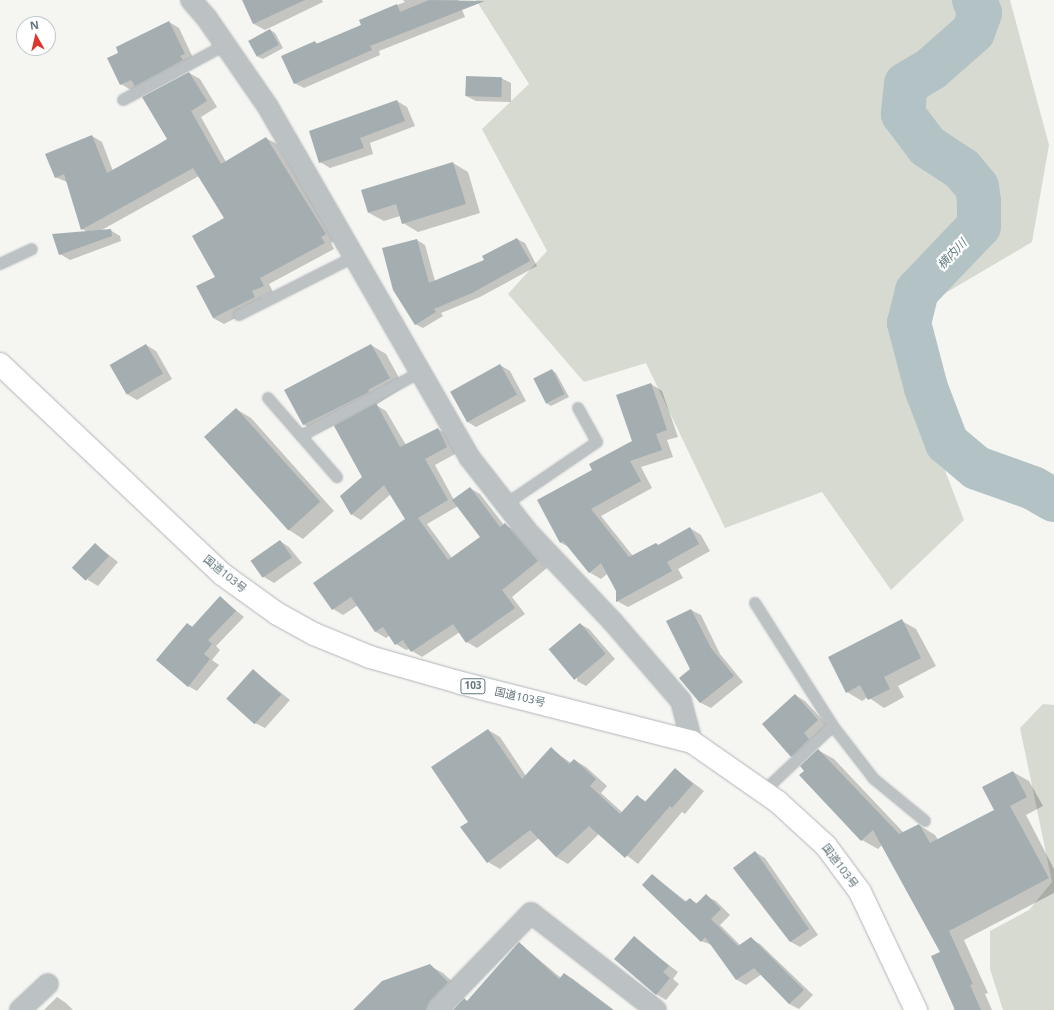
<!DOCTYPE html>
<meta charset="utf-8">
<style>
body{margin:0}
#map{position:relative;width:1054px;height:1010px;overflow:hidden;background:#f5f5f2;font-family:"Noto Sans","Noto Sans JP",sans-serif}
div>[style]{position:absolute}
.green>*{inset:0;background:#d6dad1}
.shadow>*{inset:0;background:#0003}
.river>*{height:44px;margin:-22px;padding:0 22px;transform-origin:22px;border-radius:22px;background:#b3c3c5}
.building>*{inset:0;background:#a4aeb1;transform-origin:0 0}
.roads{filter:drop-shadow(0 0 1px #b0b5b7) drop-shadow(0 0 1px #b0b5b7)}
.lane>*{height:10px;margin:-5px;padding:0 5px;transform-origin:5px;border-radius:5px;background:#bcc2c4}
.street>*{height:20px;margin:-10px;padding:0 10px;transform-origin:10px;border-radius:10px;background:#bcc2c4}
.highway>*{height:22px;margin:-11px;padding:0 11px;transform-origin:11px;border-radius:11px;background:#fff}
span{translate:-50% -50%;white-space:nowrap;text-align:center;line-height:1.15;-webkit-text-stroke:4px #fff;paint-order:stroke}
.shield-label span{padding:1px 3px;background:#fff;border:1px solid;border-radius:3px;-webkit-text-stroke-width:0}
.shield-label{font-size:10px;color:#62757c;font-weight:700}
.street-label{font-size:11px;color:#62757c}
.water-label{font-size:12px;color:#617b7f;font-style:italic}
.north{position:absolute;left:16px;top:16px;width:40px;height:40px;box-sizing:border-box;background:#fff;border:1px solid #c0c8cb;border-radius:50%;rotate:352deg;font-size:11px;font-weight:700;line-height:16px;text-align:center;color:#62757c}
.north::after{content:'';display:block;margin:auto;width:14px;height:18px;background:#db372c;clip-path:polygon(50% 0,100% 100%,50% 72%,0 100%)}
</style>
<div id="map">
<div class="green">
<i style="clip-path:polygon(476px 0,1010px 0,1049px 145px,1032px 242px,927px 304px,904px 363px,964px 520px,891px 590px,822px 492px,725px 528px,646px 363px,584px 382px,508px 294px,547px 251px,482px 129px,529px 84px)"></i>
<i style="clip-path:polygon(1043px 704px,1054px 705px,1054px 1010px,1003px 1010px,990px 969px,990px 931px,1029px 910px,1052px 882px,1020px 728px)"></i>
</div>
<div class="shadow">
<i style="clip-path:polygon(243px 0,322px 0,323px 2px,265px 30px,254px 24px)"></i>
<i style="clip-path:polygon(403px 0,458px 0,465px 17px,379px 51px,380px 55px,304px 88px,294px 83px,315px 42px,319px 44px,362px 25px,360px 20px,405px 2px)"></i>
<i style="clip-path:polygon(169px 22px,179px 28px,194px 60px,131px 90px,121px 84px,120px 53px)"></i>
<i style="clip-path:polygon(270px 30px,275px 33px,283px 48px,263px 59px,258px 57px)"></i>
<i style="clip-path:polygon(189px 73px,200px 79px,217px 107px,201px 117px,226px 162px,266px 138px,277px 144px,336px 240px,331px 243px,334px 249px,269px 284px,273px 292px,262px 297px,265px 303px,224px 324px,213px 318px,225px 219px,199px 176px,98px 232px,110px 230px,120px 236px,121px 241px,70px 260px,60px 254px,88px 232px,82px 229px,67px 182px,55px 177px,92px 136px,102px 142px,113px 171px,168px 139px,143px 98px)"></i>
<i style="clip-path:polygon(501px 78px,511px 83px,511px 102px,476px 101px,466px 96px)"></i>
<i style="clip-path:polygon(397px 101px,407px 107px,415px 126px,370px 143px,373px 154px,330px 168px,320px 162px)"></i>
<i style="clip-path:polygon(453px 163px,468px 172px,480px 213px,418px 232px,403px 223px,400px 216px,384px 221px,369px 213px)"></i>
<i style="clip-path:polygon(517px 239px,525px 243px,537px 266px,480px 297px,441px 313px,443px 316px,423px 328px,415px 324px,417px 240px,425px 245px,435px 281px,486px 260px)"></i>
<i style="clip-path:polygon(146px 345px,156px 351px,172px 379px,137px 400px,127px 394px)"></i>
<i style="clip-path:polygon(evenodd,371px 345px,386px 354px,404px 387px,376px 405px,386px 411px,406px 445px,438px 429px,448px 435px,457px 453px,435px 465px,454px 500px,470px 488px,480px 494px,504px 525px,516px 530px,547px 568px,512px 597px,525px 614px,477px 648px,467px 642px,460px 632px,422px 657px,409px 649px,406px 650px,396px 644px,390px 635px,386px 638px,376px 632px,358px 605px,343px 615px,333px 609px,406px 520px,391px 494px,361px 520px,351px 514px,364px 477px,334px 425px,318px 433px,303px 424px,371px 345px,458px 506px,481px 537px,452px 558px,427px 524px,458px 506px)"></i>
<i style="clip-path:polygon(500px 365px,510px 371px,526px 401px,476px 427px,466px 421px)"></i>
<i style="clip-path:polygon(552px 370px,556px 373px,569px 397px,551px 406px,546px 403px)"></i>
<i style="clip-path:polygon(651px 384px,662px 391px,678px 437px,667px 440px,673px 457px,641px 467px,652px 488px,601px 516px,633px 556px,656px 544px,660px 546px,690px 528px,701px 535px,710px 551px,678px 569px,683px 578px,628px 607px,617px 601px,617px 591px,607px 574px,601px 579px,589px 572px,569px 547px,561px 543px,538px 501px,593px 470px,633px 441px)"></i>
<i style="clip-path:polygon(236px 409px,251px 418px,334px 511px,303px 539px,289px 530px)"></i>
<i style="clip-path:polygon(280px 541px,289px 547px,302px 563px,274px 583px,264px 577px)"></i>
<i style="clip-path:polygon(95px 544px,118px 562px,98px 586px,88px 580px)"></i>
<i style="clip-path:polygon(220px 597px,244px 617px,216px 646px,220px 650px,212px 660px,219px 665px,197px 691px,188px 686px,187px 624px,193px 627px)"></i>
<i style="clip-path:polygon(691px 610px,701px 615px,720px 654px,743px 682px,711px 708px,701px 703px,681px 678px,692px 670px)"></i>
<i style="clip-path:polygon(902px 621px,916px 629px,936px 666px,898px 686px,904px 697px,884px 708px,868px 697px,862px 701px,847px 692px)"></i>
<i style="clip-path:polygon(580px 624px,589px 629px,615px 659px,586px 686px,577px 681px)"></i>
<i style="clip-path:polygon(253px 670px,290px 700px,265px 728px,255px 723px)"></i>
<i style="clip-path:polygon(795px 695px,805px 701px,828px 726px,802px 762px,792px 756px)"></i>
<i style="clip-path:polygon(488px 730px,500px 737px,526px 776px,551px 749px,571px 763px,574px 760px,586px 767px,607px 786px,601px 793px,623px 813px,637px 796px,647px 802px,675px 769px,704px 791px,685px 814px,682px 812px,638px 864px,599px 834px,568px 864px,556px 857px,539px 838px,500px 869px,488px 862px,470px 822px)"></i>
<i style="clip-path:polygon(818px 750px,834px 759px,904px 833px,919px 825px,935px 835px,938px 840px,995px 810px,1013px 772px,1029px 781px,1043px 806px,1026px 815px,1054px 869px,1054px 893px,964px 940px,988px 993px,985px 994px,992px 1010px,953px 1010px,955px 1008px,941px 953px,882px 845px,878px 849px,862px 840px,805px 771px)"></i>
<i style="clip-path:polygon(755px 852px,765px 858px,818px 935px,800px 947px,791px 942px,734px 868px)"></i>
<i style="clip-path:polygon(652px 875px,687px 902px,690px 899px,698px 904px,706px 896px,716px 901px,730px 915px,720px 925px,741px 946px,751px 939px,760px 944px,813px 995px,799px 1009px,789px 1004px,762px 974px,746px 985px,737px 980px,712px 945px,701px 941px)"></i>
<i style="clip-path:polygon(634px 938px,678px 972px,673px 979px,679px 984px,666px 1000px,656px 994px)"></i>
<i style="clip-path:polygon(519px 943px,561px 978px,564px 974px,573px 979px,614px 1010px,461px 1010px)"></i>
<i style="clip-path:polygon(430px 966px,443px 973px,457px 986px,432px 1010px,354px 1010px)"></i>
<i style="clip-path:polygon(57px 997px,66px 1003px,73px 1010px,44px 1010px)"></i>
</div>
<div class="river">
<i style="left:974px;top:0;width:14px;rotate:65deg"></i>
<i style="left:980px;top:13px;width:20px;rotate:110deg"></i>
<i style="left:973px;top:32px;width:56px;rotate:138.6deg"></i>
<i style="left:931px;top:69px;width:29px;rotate:149deg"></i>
<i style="left:906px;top:84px;width:30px;rotate:96deg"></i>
<i style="left:903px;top:114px;width:40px;rotate:53deg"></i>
<i style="left:927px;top:146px;width:42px;rotate:33.3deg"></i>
<i style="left:962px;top:169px;width:23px;rotate:50deg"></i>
<i style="left:977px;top:187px;width:15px;rotate:82deg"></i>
<i style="left:979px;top:202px;width:24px;rotate:90deg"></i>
<i style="left:979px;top:226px;width:90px;rotate:133.6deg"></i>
<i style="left:917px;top:291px;width:33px;rotate:104deg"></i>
<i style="left:909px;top:323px;width:67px;rotate:75.3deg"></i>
<i style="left:926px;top:388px;width:59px;rotate:69.1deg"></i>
<i style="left:947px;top:443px;width:39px;rotate:40deg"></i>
<i style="left:977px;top:468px;width:59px;rotate:19.7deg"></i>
<i style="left:1033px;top:488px;width:24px;rotate:30deg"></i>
</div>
<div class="building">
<i style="clip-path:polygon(242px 0,305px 0,253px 24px)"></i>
<i style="clip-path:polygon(429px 0,485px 1px,370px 46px,372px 50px,294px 84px,281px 56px,315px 41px,316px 44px,361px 25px,359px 20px,397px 4px,400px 12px)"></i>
<i style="clip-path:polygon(169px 21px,185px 54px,180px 56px,183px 60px,135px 86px,131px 80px,120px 85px,107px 58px,118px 53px,116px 47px)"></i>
<i style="left:270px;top:29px;width:18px;height:25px;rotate:61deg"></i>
<i style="clip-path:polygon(189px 72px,207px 101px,191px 111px,221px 164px,266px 137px,326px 234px,321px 237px,325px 243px,260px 278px,264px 286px,252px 291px,255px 297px,213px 318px,196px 286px,215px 277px,192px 236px,224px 218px,193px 168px,81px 230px,64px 174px,55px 178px,45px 154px,92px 135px,107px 173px,159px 144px,167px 139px,142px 97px)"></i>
<i style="left:466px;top:76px;width:36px;height:20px;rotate:2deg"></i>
<i style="clip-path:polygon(397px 100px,405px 121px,360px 138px,364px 148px,319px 163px,309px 131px)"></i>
<i style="clip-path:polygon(453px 162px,466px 204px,402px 224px,396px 204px,368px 213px,361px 190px)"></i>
<i style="clip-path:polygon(111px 229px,112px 236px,59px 255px,52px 234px)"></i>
<i style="clip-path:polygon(517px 238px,530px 261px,472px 293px,434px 309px,436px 312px,415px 325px,393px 290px,382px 248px,417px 239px,429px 283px,484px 260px,482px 256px)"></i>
<i style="left:146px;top:344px;width:34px;height:42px;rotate:60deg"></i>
<i style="clip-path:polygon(371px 344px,390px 378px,368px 390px,369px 392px,303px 425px,284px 390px)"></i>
<i style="left:500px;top:364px;width:35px;height:57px;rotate:61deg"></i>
<i style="left:552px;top:369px;width:28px;height:21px;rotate:63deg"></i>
<i style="clip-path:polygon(651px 383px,667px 430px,656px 434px,662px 450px,630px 461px,641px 481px,591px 509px,629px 557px,656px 543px,658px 545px,690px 527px,699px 544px,667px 562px,672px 571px,616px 602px,616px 591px,601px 563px,589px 573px,563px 541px,560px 543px,537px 500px,592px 470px,589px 464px,632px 441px,616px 395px)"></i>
<i style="clip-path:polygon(376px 403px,400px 447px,438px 428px,447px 447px,425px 459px,448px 500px,418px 518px,448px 560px,480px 537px,452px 500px,470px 487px,500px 527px,505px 523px,538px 561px,502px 590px,515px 608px,466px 643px,453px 624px,411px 652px,403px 640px,395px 645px,383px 627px,375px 632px,351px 597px,332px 610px,313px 583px,405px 519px,384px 485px,351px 515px,340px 496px,362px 477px,334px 426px)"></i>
<i style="left:236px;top:408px;width:126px;height:43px;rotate:48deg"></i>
<i style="left:280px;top:540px;width:21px;height:36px;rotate:55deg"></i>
<i style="left:95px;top:543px;width:19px;height:34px;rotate:43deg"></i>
<i style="clip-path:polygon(220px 596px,236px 611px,208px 640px,212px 644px,204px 654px,210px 659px,188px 687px,156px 660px,187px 623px,192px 627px)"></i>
<i style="clip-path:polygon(691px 609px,711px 648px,734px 676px,700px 703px,679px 678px,690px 669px,666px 621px)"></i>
<i style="clip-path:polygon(902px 619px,921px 658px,884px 677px,890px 689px,868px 700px,860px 685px,846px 693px,828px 657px)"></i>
<i style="left:580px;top:623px;width:40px;height:41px;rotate:50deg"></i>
<i style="left:253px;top:669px;width:38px;height:40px;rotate:42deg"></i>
<i style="clip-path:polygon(795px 694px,818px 720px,804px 733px,809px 739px,791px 757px,762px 724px)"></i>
<i style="clip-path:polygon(488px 729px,522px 779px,551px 747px,569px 764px,574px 759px,596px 779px,590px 786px,620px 814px,637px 795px,645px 802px,675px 768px,693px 784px,672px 808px,670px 806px,625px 858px,589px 826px,556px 857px,530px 830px,487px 863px,460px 827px,468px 822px,431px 767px)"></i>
<i style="clip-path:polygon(818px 749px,899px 834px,919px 824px,930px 843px,994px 810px,982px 787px,1013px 771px,1027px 797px,1010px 806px,1049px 878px,949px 931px,973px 984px,970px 985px,981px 1010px,955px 1010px,931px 956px,940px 952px,873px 830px,861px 841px,799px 775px,804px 771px,800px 766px)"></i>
<i style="clip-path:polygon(755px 851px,809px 929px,790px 942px,733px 868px)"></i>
<i style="clip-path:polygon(652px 874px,685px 902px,690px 898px,696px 904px,706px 894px,721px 909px,711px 919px,738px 946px,751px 937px,804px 990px,789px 1004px,754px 968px,736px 980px,705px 937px,701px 942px,642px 885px)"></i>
<i style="clip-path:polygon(634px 936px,669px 966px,663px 972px,670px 978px,656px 995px,614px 959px)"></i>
<i style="clip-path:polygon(519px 942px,559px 979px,564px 973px,613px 1010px,453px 1010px,464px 998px,467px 1001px)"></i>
<i style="clip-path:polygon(430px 964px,448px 982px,429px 1002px,426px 1010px,353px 1010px,382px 981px)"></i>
</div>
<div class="roads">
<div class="lane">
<i style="left:123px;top:100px;width:116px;rotate:-28.3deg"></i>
<i style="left:0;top:264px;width:35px;rotate:-25deg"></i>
<i style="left:239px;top:315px;width:127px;rotate:-26.8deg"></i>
<i style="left:268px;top:398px;width:105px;rotate:48.9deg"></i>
<i style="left:301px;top:436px;width:134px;rotate:-28.1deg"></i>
<i style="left:506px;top:504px;width:110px;rotate:-34.3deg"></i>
<i style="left:597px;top:442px;width:39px;rotate:-119deg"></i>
<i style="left:755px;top:603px;width:146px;rotate:57.6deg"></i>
<i style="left:833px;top:726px;width:67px;rotate:52.3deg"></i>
<i style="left:874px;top:779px;width:66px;rotate:39.5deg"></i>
<i style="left:763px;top:792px;width:96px;rotate:-43.3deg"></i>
</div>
<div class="street">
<i style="left:191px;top:0;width:23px;rotate:49deg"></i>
<i style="left:206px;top:17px;width:109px;rotate:55.4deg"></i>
<i style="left:268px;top:107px;width:404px;rotate:60.1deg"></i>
<i style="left:469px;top:457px;width:94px;rotate:51.9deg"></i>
<i style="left:527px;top:531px;width:125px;rotate:46.6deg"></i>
<i style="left:613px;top:622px;width:104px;rotate:49.3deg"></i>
<i style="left:681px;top:701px;width:42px;rotate:75deg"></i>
<i style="left:20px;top:1010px;width:38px;rotate:-43deg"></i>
<i style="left:437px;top:1010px;width:135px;rotate:-45.9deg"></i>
<i style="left:531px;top:913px;width:158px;rotate:37.8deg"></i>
</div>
<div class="highway">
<i style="left:0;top:364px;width:306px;rotate:43.4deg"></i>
<i style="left:222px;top:574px;width:67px;rotate:35.8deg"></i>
<i style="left:276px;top:613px;width:43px;rotate:28.9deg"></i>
<i style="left:314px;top:634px;width:61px;rotate:22.3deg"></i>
<i style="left:370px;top:657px;width:95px;rotate:15.9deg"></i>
<i style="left:461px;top:683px;width:238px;rotate:14.3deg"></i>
<i style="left:692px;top:742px;width:105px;rotate:34.9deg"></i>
<i style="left:778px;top:802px;width:65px;rotate:42.5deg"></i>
<i style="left:826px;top:846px;width:57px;rotate:53.5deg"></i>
<i style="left:860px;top:892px;width:131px;rotate:64.6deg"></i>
</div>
</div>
<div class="shield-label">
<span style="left:473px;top:686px">103</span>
</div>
<div class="street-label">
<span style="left:225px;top:574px;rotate:39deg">国道103号</span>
<span style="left:520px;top:697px;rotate:13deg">国道103号</span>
<span style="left:840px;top:866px;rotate:53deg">国道103号</span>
</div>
<div class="water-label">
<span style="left:952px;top:254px;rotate:-46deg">横内川</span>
</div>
<div class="north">N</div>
</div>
